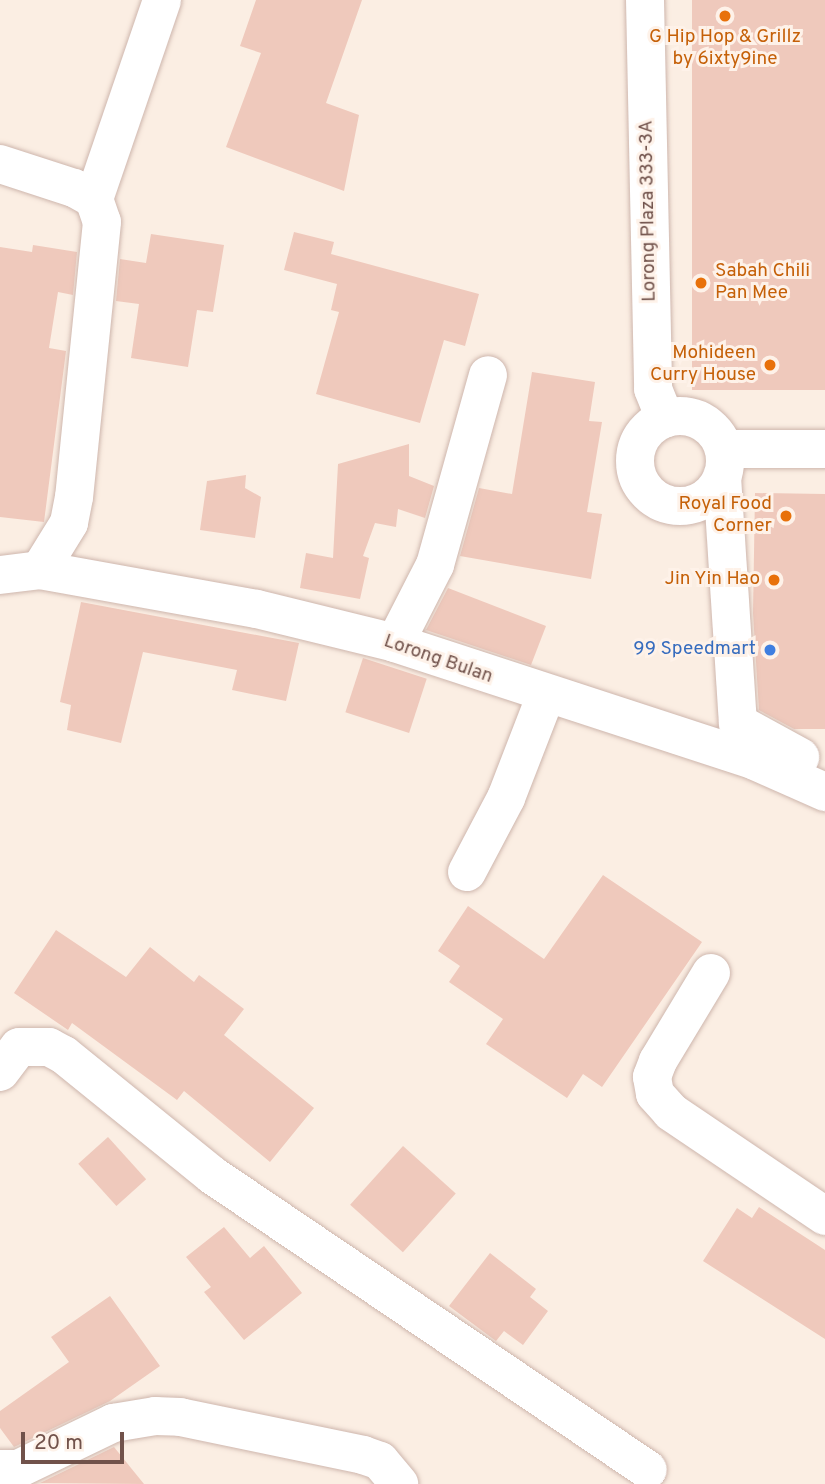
<!DOCTYPE html>
<style>
body{margin:0}
#map{position:relative;width:825px;height:1484px;overflow:hidden;background:#fbeee3;font-family:Overpass,sans-serif}
div>[style]{position:absolute}
.building>*{inset:0;background:#efc9bc;transform-origin:0 0}
.roads{filter:drop-shadow(0 0 2px #ceb6ad) drop-shadow(0 0 2px #ceb6ad)}
.minor>*{height:38px;margin:-19px;padding:0 19px;transform-origin:19px;border-radius:19px;background:#fff}
.minor>.ring{margin:-19px;padding:0;box-sizing:content-box;background:none;border:38px solid #fff;border-radius:50%}
.dots>*{width:19px;height:19px;translate:-50% -50%;box-sizing:border-box;border:4px solid #fef2e9;border-radius:50%}
span{translate:-50% -50%;white-space:nowrap;text-align:center;line-height:1.15;-webkit-text-stroke:6px #fef2e9;paint-order:stroke}
.food-label{font-size:19px;color:#c56008}
.left{translate:0 -50%;text-align:left}
.right{translate:-100% -50%;text-align:right}
.street-label{font-size:19px;color:#71524b}
.shop-label{font-size:19px;color:#366cbe}
.scale{position:absolute;left:21px;top:1432px;width:103px;height:32px;box-sizing:border-box;border:4px solid #71524b;border-top:0;padding-left:9px;font-size:21px;line-height:24px;white-space:nowrap;color:#71524b;-webkit-text-stroke:5px #fef2e9;paint-order:stroke}
</style>
<div id="map">
<div class="building">
<i style="clip-path:polygon(256px 0,362px 0,326px 103px,359px 115px,344px 191px,226px 147px,261px 53px,240px 46px)"></i>
<i style="left:692px;top:0;width:133px;height:390px"></i>
<i style="clip-path:polygon(294px 232px,334px 242px,331px 254px,479px 294px,465px 346px,444px 340px,420px 423px,316px 394px,339px 312px,331px 310px,337px 284px,284px 270px)"></i>
<i style="clip-path:polygon(151px 234px,224px 245px,213px 312px,197px 310px,188px 367px,131px 358px,139px 304px,116px 301px,120px 259px,146px 263px)"></i>
<i style="clip-path:polygon(33px 245px,77px 252px,73px 295px,58px 292px,49px 348px,66px 351px,44px 522px,0 517px,0 247px,32px 252px)"></i>
<i style="clip-path:polygon(532px 372px,595px 382px,589px 421px,602px 422px,587px 512px,602px 514px,591px 579px,460px 556px,479px 488px,512px 494px)"></i>
<i style="clip-path:polygon(409px 444px,409px 476px,434px 486px,425px 518px,398px 509px,396px 527px,375px 523px,363px 556px,369px 558px,360px 599px,300px 588px,306px 553px,333px 558px,338px 464px)"></i>
<i style="clip-path:polygon(246px 475px,245px 488px,261px 497px,255px 538px,200px 530px,207px 481px)"></i>
<i style="clip-path:polygon(755px 493px,825px 494px,825px 729px,794px 729px,759px 710px,753px 613px)"></i>
<i style="clip-path:polygon(448px 588px,546px 626px,531px 665px,426px 630px)"></i>
<i style="clip-path:polygon(81px 602px,299px 643px,286px 701px,232px 690px,237px 670px,143px 652px,121px 743px,67px 730px,71px 705px,60px 702px)"></i>
<i style="left:363px;top:658px;width:67px;height:57px;rotate:18deg"></i>
<i style="clip-path:polygon(603px 875px,702px 942px,602px 1087px,583px 1074px,567px 1098px,486px 1044px,503px 1019px,449px 982px,460px 966px,438px 951px,468px 906px,544px 959px)"></i>
<i style="clip-path:polygon(56px 930px,126px 977px,150px 947px,194px 982px,199px 975px,244px 1009px,224px 1035px,314px 1108px,270px 1162px,184px 1091px,177px 1100px,72px 1023px,68px 1030px,14px 993px)"></i>
<i style="left:108px;top:1137px;width:57px;height:40px;rotate:48deg"></i>
<i style="left:403px;top:1146px;width:71px;height:79px;rotate:42deg"></i>
<i style="clip-path:polygon(759px 1207px,825px 1250px,825px 1339px,703px 1261px,737px 1208px,752px 1218px)"></i>
<i style="clip-path:polygon(224px 1227px,250px 1258px,264px 1246px,302px 1293px,244px 1340px,204px 1292px,211px 1287px,186px 1257px)"></i>
<i style="clip-path:polygon(490px 1253px,536px 1289px,530px 1297px,548px 1311px,523px 1345px,504px 1331px,496px 1341px,449px 1306px)"></i>
<i style="clip-path:polygon(110px 1296px,160px 1366px,110px 1401px,14px 1447px,0 1428px,0 1411px,69px 1362px,51px 1337px)"></i>
<i style="clip-path:polygon(114px 1447px,144px 1484px,40px 1483px)"></i>
</div>
<div class="roads">
<div class="minor">
<i style="left:645px;top:0;width:389px;rotate:88.8deg"></i>
<i style="left:653px;top:389px;width:32px;rotate:68deg"></i>
<i style="left:0;top:164px;width:78px;rotate:18deg"></i>
<i style="left:74px;top:188px;width:23px;rotate:29deg"></i>
<i style="left:94px;top:199px;width:24px;rotate:71deg"></i>
<i style="left:102px;top:222px;width:276px;rotate:95.8deg"></i>
<i style="left:74px;top:497px;width:26px;rotate:101deg"></i>
<i style="left:69px;top:523px;width:55px;rotate:121.7deg"></i>
<i style="left:94px;top:199px;width:210px;rotate:-71.1deg"></i>
<i class="ring" style="left:635px;top:416px;width:52px;height:52px"></i>
<i style="left:724px;top:449px;width:101px"></i>
<i style="left:722px;top:477px;width:247px;rotate:86.3deg"></i>
<i style="left:738px;top:723px;width:71px;rotate:28.7deg"></i>
<i style="left:0;top:575px;width:40px;rotate:-7.1deg"></i>
<i style="left:40px;top:570px;width:220px;rotate:10.2deg"></i>
<i style="left:257px;top:609px;width:142px;rotate:13.8deg"></i>
<i style="left:395px;top:643px;width:379px;rotate:18.1deg"></i>
<i style="left:755px;top:761px;width:77px;rotate:23.9deg"></i>
<i style="left:395px;top:643px;width:88px;rotate:-62.9deg"></i>
<i style="left:435px;top:565px;width:197px;rotate:-74.4deg"></i>
<i style="left:467px;top:872px;width:84px;rotate:-62.2deg"></i>
<i style="left:506px;top:798px;width:110px;rotate:-68.8deg"></i>
<i style="left:711px;top:973px;width:103px;rotate:121.1deg"></i>
<i style="left:658px;top:1061px;width:17px;rotate:111deg"></i>
<i style="left:652px;top:1077px;width:17px;rotate:80deg"></i>
<i style="left:655px;top:1094px;width:24px;rotate:48deg"></i>
<i style="left:671px;top:1112px;width:186px;rotate:34deg"></i>
<i style="left:0;top:1072px;width:31px;rotate:-53deg"></i>
<i style="left:19px;top:1047px;width:30px"></i>
<i style="left:49px;top:1047px;width:17px;rotate:28deg"></i>
<i style="left:64px;top:1055px;width:191px;rotate:39deg"></i>
<i style="left:212px;top:1175px;width:526px;rotate:34.08deg"></i>
<i style="left:0;top:1469px;width:18px"></i>
<i style="left:18px;top:1469px;width:106px;rotate:-25.8deg"></i>
<i style="left:113px;top:1423px;width:43px;rotate:-9.5deg"></i>
<i style="left:155px;top:1416px;width:25px;rotate:2deg"></i>
<i style="left:180px;top:1417px;width:187px;rotate:11.7deg"></i>
<i style="left:363px;top:1455px;width:18px;rotate:19deg"></i>
<i style="left:380px;top:1461px;width:30px;rotate:50deg"></i>
</div>
</div>
<div class="dots">
<i style="left:725px;top:16px;background:#e8710a"></i>
<i style="left:701px;top:283px;background:#e8710a"></i>
<i style="left:770px;top:365px;background:#e8710a"></i>
<i style="left:786px;top:516px;background:#e8710a"></i>
<i style="left:774px;top:580px;background:#e8710a"></i>
<i style="left:770px;top:650px;background:#3f7fe0"></i>
</div>
<div class="food-label">
<span style="left:725px;top:49px">G Hip Hop &amp; Grillz<br>by 6ixty9ine</span>
<span class="left" style="left:715px;top:283px">Sabah Chili<br>Pan Mee</span>
<span class="right" style="left:756px;top:365px">Mohideen<br>Curry House</span>
<span class="right" style="left:772px;top:516px">Royal Food<br>Corner</span>
<span class="right" style="left:760px;top:580px">Jin Yin Hao</span>
</div>
<div class="street-label">
<span style="left:649px;top:211px;rotate:-91deg">Lorong Plaza 333-3A</span>
<span style="left:438px;top:660px;rotate:19deg">Lorong Bulan</span>
</div>
<div class="shop-label">
<span class="right" style="left:756px;top:650px">99 Speedmart</span>
</div>
<div class="scale">20 m</div>
</div>
